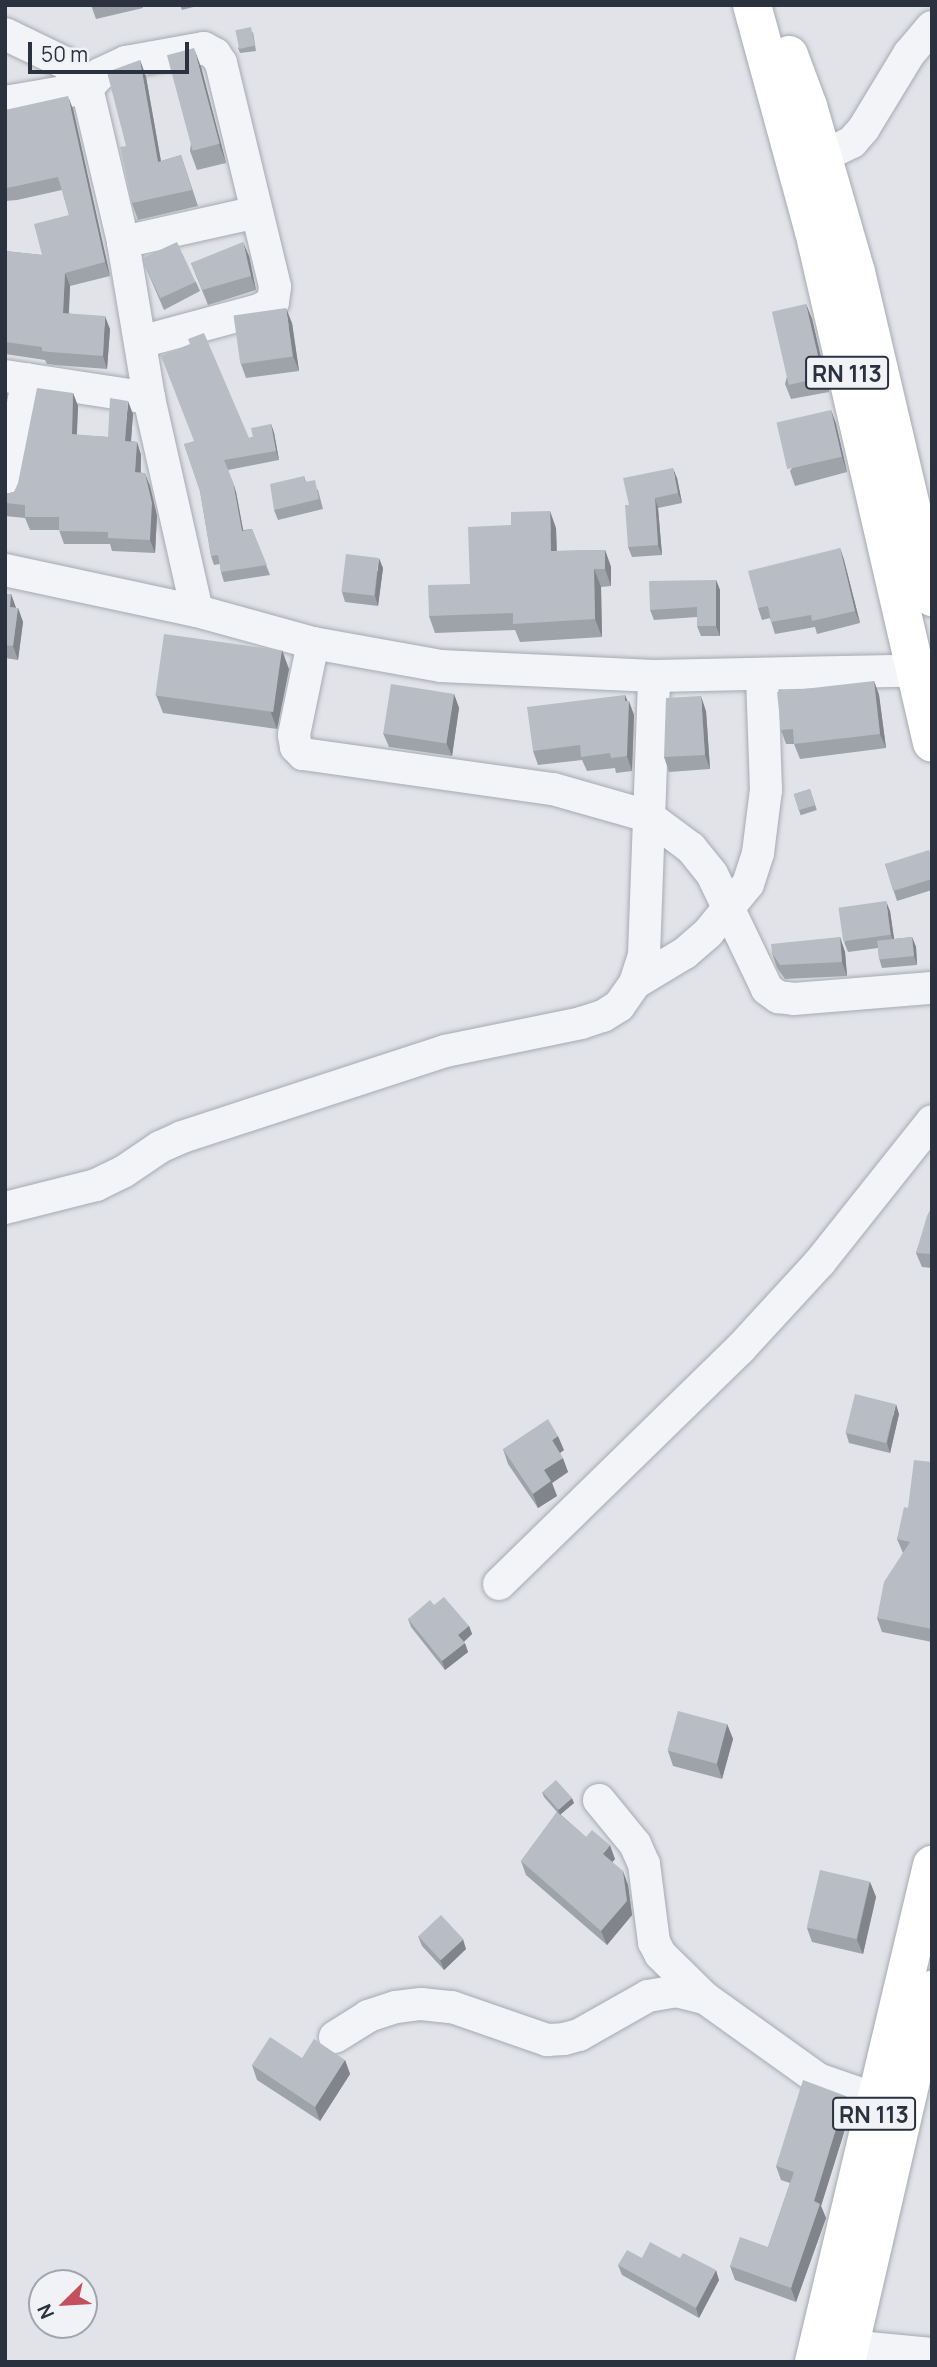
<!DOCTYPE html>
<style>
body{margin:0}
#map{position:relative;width:937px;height:2367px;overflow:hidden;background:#e1e3e8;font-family:Manrope,sans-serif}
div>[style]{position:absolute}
.roads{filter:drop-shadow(0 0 2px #a6aab2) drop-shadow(0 0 2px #a6aab2)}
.minor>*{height:32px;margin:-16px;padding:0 16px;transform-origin:16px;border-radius:16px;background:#f3f4f7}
.major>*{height:38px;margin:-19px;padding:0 19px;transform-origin:19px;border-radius:19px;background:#fff}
.wall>*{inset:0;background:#9ea2a9;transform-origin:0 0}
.shaded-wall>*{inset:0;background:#81848a}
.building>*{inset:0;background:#b8bcc5;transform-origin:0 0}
span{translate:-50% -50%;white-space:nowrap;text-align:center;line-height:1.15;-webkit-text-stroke:5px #f0f2f6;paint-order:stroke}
.shield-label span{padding:2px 5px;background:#f0f2f6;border:2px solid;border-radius:5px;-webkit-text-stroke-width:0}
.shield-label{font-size:23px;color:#2a313f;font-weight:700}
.frame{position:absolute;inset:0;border:7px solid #2a313f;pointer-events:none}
.north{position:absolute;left:28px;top:2269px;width:70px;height:70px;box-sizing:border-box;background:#f0f2f6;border:2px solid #a1a5ad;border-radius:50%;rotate:246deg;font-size:19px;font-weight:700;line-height:28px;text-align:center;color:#2a313f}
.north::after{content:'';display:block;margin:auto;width:24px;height:32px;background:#c44f5d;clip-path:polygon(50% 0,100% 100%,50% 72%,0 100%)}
.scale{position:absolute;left:28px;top:42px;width:161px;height:32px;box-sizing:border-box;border:4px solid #2a313f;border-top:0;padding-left:9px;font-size:21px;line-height:24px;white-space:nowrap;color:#2a313f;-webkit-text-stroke:5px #f0f2f6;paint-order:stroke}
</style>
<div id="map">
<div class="roads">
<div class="minor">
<i style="left:5px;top:34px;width:67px;rotate:25.8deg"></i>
<i style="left:65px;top:63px;width:18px;rotate:41deg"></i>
<i style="left:79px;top:75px;width:15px;rotate:58deg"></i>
<i style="left:87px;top:88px;width:158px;rotate:76.8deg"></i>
<i style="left:123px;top:242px;width:158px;rotate:80.5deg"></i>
<i style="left:149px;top:398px;width:218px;rotate:77.3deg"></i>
<i style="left:5px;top:102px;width:83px;rotate:-9.7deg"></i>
<i style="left:87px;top:88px;width:19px;rotate:-47deg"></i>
<i style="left:100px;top:74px;width:29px;rotate:-25deg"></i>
<i style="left:126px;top:62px;width:79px;rotate:-10.2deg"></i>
<i style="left:204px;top:48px;width:13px;rotate:29deg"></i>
<i style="left:215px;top:54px;width:11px;rotate:56deg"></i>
<i style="left:221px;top:63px;width:230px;rotate:76.4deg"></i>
<i style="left:275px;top:287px;width:15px;rotate:98deg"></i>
<i style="left:273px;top:302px;width:16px;rotate:150deg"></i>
<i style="left:259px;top:310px;width:123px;rotate:164.9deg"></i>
<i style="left:803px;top:166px;width:55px;rotate:-26.1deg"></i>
<i style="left:852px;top:142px;width:18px;rotate:-49deg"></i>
<i style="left:864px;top:128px;width:87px;rotate:-58.7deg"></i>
<i style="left:909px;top:54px;width:35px;rotate:-50deg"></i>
<i style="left:123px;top:242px;width:137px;rotate:-12.6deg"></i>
<i style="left:5px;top:376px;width:146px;rotate:8.7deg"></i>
<i style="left:5px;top:492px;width:115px;rotate:-78.5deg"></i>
<i style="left:5px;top:570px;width:196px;rotate:12.1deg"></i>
<i style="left:197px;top:611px;width:120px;rotate:15.4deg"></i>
<i style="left:313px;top:643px;width:130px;rotate:10.2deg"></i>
<i style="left:441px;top:666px;width:213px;rotate:2.7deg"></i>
<i style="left:654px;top:676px;width:278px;rotate:-1.2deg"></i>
<i style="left:313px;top:643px;width:94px;rotate:101.7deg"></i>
<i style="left:294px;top:735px;width:12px;rotate:81deg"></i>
<i style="left:296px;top:747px;width:10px;rotate:45deg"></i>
<i style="left:303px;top:754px;width:252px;rotate:8deg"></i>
<i style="left:553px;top:789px;width:99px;rotate:15.9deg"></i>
<i style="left:648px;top:816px;width:54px;rotate:36.7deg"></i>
<i style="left:691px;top:848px;width:33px;rotate:51deg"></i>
<i style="left:712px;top:874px;width:127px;rotate:64.4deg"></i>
<i style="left:767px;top:989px;width:14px;rotate:36deg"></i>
<i style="left:778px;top:997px;width:16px;rotate:7deg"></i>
<i style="left:794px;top:999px;width:138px;rotate:-4.6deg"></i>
<i style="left:635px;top:983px;width:58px;rotate:-31deg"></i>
<i style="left:685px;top:953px;width:30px;rotate:-41deg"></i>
<i style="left:708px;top:933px;width:63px;rotate:-50.8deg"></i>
<i style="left:748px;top:884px;width:33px;rotate:-72deg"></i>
<i style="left:758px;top:853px;width:64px;rotate:-82.8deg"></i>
<i style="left:766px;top:790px;width:116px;rotate:-92deg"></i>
<i style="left:5px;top:1208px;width:94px;rotate:-14.2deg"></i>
<i style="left:96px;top:1185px;width:30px;rotate:-26deg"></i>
<i style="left:123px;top:1172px;width:45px;rotate:-34deg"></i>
<i style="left:160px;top:1147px;width:24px;rotate:-24deg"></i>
<i style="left:182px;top:1137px;width:277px;rotate:-18.1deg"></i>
<i style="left:445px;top:1051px;width:139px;rotate:-11.6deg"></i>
<i style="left:581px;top:1023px;width:23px;rotate:-18deg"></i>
<i style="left:603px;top:1016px;width:19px;rotate:-32deg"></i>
<i style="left:619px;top:1006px;width:28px;rotate:-55deg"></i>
<i style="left:635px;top:983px;width:29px;rotate:-72deg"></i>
<i style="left:644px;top:955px;width:279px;rotate:-87.9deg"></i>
<i style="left:499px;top:1584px;width:337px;rotate:-44.3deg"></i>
<i style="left:740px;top:1349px;width:118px;rotate:-47.4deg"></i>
<i style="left:820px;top:1262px;width:180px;rotate:-51.5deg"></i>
<i style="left:599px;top:1800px;width:57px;rotate:50.7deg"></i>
<i style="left:635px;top:1844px;width:22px;rotate:66deg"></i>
<i style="left:644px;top:1864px;width:79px;rotate:82.7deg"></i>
<i style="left:654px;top:1942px;width:13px;rotate:63deg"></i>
<i style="left:660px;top:1954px;width:63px;rotate:44.4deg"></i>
<i style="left:335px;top:2037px;width:39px;rotate:-32deg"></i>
<i style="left:368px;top:2016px;width:29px;rotate:-18deg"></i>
<i style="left:396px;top:2007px;width:25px;rotate:-7deg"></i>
<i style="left:421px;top:2004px;width:31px;rotate:6deg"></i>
<i style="left:452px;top:2007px;width:101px;rotate:19.2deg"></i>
<i style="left:547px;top:2040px;width:17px;rotate:-3deg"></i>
<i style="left:564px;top:2039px;width:16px;rotate:-15deg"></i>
<i style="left:579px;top:2035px;width:79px;rotate:-29.5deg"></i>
<i style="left:648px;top:1996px;width:28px;rotate:-10deg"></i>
<i style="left:676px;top:1991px;width:30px;rotate:14deg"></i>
<i style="left:705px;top:1998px;width:139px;rotate:35.6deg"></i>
<i style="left:818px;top:2079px;width:64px;rotate:19.3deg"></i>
<i style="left:827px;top:2344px;width:105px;rotate:5.4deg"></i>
</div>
<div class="major">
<i style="left:752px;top:5px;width:234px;rotate:74.7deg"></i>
<i style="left:814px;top:231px;width:525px;rotate:77.02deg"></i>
<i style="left:789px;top:55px;width:54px;rotate:69.6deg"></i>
<i style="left:808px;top:106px;width:173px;rotate:73.9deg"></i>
<i style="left:856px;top:272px;width:334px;rotate:76.8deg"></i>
<i style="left:814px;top:2362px;width:511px;rotate:-76.64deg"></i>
<i style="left:846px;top:2362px;width:382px;rotate:-77deg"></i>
</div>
</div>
<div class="wall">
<i style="clip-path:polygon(91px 5px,142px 5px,143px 8px,96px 19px)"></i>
<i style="clip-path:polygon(180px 5px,201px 5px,182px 10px)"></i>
<i style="clip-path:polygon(253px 32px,256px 51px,240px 53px,238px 48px)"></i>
<i style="clip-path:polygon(140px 60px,146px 77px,161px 161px,181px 155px,198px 206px,138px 220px,132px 203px,126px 146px)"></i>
<i style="clip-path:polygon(201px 67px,226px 163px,197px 170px,190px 151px)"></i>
<i style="clip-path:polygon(73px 109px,110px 276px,70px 286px,69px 313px,110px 329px,107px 369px,55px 365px,47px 364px,45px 360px,5px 354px,5px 251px,42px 255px,69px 215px,62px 190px,17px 200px,5px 201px,5px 110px)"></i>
<i style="clip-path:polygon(249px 256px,256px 290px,208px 305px,191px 263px)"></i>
<i style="clip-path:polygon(142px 259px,196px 282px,200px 291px,164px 310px)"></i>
<i style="clip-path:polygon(806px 304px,812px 319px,829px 392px,791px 399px,785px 384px)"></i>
<i style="clip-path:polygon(292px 323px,299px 371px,246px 378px,241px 364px)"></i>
<i style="clip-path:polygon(73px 393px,78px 406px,77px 435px,108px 437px,133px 414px,131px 441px,137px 442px,141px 455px,141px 472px,150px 486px,157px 516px,155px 553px,112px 551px,110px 544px,64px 544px,59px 530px,30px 530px,25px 518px,5px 516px,5px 494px,14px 492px)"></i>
<i style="clip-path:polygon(831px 410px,836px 424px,847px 472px,795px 486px,790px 471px)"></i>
<i style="clip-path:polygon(271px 424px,274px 433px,279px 460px,228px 470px,236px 492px,243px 530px,252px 529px,270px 575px,224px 582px,221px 572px,220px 564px,214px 565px,211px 556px,200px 491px,184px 444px,249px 438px,253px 437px)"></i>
<i style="clip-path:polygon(304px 476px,306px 482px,318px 490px,323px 509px,278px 520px,274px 510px)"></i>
<i style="clip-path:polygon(677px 478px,682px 503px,658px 508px,662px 555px,632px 557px,628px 547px,629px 505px)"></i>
<i style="clip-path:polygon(556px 528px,557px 551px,605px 550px,611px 567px,611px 586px,601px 587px,602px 637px,520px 642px,515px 630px,435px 633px,429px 616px,470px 584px)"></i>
<i style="clip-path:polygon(840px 548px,844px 560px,860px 623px,817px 634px,815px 627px,775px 634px,770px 618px,762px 620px,758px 608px)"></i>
<i style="clip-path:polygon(383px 568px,378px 606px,345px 602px,342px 592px)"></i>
<i style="clip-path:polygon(716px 580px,720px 590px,720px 636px,701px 636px,697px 626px,697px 617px,654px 620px,650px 610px)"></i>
<i style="clip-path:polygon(5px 594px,11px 594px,16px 608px,18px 608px,23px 622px,18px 660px,5px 658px)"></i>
<i style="clip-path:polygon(289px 669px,277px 729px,163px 713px,156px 695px)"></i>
<i style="clip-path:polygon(874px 681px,879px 695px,886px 748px,800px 759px,794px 744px,786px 744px,781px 730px)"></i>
<i style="clip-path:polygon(454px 694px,459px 708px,452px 756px,389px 747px,383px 733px)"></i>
<i style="clip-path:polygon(625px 695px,634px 715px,632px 771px,616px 773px,615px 768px,587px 771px,582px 760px,538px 765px,533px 751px)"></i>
<i style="clip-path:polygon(706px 711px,710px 769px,669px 772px,664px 757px)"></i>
<i style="left:810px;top:789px;width:22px;height:17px;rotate:72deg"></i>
<i style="clip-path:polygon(932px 857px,932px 890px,897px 901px,885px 864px)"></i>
<i style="clip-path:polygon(890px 911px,894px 939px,912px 937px,916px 947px,917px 965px,882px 968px,879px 958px,878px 948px,848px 952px,844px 942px)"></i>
<i style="clip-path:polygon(840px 937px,845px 952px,847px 976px,785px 979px,777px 968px,772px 953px)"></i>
<i style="clip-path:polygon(932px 1206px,932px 1268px,922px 1267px,916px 1253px)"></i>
<i style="clip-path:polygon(899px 1414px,890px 1453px,849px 1443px,846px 1433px)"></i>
<i style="clip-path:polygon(503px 1449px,564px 1450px,560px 1453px,568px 1472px,552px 1483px,557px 1496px,538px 1508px,508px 1464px)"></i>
<i style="clip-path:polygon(932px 1462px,932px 1642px,882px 1632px,877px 1618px,903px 1553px,897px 1539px,908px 1508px)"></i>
<i style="clip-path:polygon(434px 1605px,469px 1626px,472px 1634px,464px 1642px,468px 1652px,445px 1670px,411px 1627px,408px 1619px)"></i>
<i style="clip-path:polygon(727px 1724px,733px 1739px,722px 1779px,673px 1766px,668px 1751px)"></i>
<i style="clip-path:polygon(542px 1792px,574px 1803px,560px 1814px,586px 1837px,615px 1859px,612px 1862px,628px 1885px,632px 1915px,607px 1945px,526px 1875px,521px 1861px,557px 1812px,544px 1797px)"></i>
<i style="clip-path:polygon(870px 1882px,876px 1897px,863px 1954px,812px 1942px,807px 1928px)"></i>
<i style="clip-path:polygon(418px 1936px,466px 1949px,444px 1970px,422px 1946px)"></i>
<i style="clip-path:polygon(302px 2058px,345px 2060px,350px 2074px,320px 2121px,257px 2080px,252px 2065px)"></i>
<i style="clip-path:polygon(851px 2110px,821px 2206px,826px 2218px,796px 2302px,735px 2280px,730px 2266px,768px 2247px,790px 2183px,781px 2180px,776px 2166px)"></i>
<i style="clip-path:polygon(618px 2265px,719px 2280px,699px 2318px,622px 2275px)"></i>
</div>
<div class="shaded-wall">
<i style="clip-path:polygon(194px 48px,201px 67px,226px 163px,219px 144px)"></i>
<i style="clip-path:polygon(140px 60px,146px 77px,164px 179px,158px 162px)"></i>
<i style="clip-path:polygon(68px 96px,73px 109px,110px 276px,105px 262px)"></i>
<i style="clip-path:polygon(243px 242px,249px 256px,256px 290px,251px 276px)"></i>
<i style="clip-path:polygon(65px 273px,70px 286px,68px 326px,63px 313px)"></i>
<i style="clip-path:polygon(806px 304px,812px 319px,829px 392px,823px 377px)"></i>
<i style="clip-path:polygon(286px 308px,292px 323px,299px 371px,293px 356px)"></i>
<i style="clip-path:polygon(105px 316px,110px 329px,107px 369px,103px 356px)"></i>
<i style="clip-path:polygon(73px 393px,78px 406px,76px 447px,72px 434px)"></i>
<i style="clip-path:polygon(128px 401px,133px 414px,130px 454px,125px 441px)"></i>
<i style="clip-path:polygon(831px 410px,836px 424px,847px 472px,842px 457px)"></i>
<i style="clip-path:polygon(271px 424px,274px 433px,279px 460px,276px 451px)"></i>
<i style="clip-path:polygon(137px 442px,141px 455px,140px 485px,135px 472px)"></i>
<i style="clip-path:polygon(673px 468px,677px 478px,682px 503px,678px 493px)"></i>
<i style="clip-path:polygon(145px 473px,150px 486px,157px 516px,155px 553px,150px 540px)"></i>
<i style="clip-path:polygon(233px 482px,236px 492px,245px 540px,242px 531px)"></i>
<i style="clip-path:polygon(655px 498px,658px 508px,662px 555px,658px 545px)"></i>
<i style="clip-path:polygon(550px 511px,556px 528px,557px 568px,551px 551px)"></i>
<i style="clip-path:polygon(840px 548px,844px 560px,860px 623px,855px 611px)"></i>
<i style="clip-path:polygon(605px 550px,611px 567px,611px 586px,605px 569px)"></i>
<i style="clip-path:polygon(379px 558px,383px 568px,378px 606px,375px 596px)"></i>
<i style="clip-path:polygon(594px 569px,601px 587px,602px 637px,595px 619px)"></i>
<i style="clip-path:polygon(716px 580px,720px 590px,720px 636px,716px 626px)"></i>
<i style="clip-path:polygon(11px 594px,16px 608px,10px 607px)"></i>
<i style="clip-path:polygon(18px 608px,23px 622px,18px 660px,13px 646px)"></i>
<i style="clip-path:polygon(282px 650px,289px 669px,277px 729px,270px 710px)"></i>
<i style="clip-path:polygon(874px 681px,879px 695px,886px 748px,880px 734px)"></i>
<i style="clip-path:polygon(454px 694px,459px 708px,452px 756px,446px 742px)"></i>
<i style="clip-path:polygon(625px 695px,629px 706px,629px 701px,634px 715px,632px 771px,627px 756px)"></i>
<i style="clip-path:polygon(701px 696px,706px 711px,710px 769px,705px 755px)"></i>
<i style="clip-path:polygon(886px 901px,890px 911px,895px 945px,891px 935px)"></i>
<i style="clip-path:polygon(840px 937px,845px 952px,847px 976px,842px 962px)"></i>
<i style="clip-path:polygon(912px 937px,916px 947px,917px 965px,914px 956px)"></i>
<i style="clip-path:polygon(896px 1404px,899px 1414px,890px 1453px,887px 1443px)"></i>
<i style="clip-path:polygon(558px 1436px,564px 1450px,557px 1455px,552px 1440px)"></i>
<i style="clip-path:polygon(563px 1458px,568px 1472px,552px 1483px,557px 1496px,538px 1508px,533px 1494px,544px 1470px)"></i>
<i style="clip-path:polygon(469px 1626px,472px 1634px,461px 1644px,458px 1635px)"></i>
<i style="clip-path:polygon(465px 1643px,468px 1652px,445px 1670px,442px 1661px)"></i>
<i style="clip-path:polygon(727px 1724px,733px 1739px,722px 1779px,717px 1764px)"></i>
<i style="clip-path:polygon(572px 1798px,574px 1803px,560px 1815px,558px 1810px)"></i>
<i style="clip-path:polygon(610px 1845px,615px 1859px,608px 1867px,603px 1854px)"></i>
<i style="clip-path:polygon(623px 1871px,628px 1885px,632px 1915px,607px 1945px,601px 1931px)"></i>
<i style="clip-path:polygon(870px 1882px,876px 1897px,863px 1954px,857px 1940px)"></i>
<i style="clip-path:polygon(463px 1939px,466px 1949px,444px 1970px,440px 1960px)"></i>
<i style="clip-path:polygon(345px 2060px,350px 2074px,320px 2121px,315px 2107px)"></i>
<i style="clip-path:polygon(846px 2096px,851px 2110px,821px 2206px,826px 2218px,796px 2302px,791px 2288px,814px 2201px)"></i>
<i style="clip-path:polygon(716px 2270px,719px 2280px,699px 2318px,696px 2308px)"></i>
</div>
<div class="building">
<i style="left:251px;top:27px;width:19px;height:16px;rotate:78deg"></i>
<i style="left:194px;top:48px;width:99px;height:28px;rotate:75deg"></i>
<i style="clip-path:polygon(140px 60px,158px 162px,181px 155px,192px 190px,132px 203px,120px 147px,126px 146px,107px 72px)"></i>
<i style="clip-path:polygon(68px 96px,105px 262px,65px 273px,63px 313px,105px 316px,103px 356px,50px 352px,42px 351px,42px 347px,5px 342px,5px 251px,42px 255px,34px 224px,69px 215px,58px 177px,12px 187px,5px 188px,5px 110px)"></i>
<i style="left:177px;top:242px;width:44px;height:39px;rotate:65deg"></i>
<i style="clip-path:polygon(243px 242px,251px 276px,202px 290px,191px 263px)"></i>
<i style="left:806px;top:304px;width:75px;height:35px;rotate:77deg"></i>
<i style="left:286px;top:308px;width:49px;height:53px;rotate:82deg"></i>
<i style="clip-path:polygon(204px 333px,249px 438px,253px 437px,251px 428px,271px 424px,276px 451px,224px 460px,233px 482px,242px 531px,252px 529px,267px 565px,221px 572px,218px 555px,211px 556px,200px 491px,184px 444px,194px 441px,161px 356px,190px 344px,188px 339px)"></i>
<i style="clip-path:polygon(37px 388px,73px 393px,72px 434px,108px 437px,110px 398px,128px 401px,125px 441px,137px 442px,135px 472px,145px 473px,152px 503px,150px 540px,108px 538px,108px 532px,59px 531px,59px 517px,25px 517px,25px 505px,5px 503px,5px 494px,14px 492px,18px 483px)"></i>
<i style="left:831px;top:410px;width:48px;height:56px;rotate:77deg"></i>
<i style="clip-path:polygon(673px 468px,678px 493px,655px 498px,658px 545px,628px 547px,625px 505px,629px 505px,623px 478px)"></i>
<i style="clip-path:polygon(304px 476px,305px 482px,315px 480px,319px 499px,274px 510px,270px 484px)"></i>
<i style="clip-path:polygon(550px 511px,551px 551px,605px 550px,605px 569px,594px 569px,595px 619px,513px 624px,513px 613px,429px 616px,428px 585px,470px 584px,468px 527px,511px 525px,511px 512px)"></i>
<i style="clip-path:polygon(840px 548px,855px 611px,812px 621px,811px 615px,771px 622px,768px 606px,758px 608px,748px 571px)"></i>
<i style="left:346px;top:554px;width:33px;height:38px;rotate:7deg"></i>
<i style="clip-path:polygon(716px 580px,716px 626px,697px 626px,697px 607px,650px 610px,649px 581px)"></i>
<i style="clip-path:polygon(5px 594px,11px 594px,10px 607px,18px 608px,13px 646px,5px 645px)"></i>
<i style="left:164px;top:634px;width:119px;height:62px;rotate:8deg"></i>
<i style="clip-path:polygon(874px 681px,880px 734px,794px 744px,793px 729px,781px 730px,777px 692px)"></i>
<i style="left:391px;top:684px;width:64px;height:50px;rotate:9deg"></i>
<i style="clip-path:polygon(625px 695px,625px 701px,629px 701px,627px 756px,611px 758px,610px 753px,581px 757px,580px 745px,533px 751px,527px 707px)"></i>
<i style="clip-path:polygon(701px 696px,705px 755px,664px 757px,666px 698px)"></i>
<i style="left:810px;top:789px;width:17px;height:17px;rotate:73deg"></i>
<i style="clip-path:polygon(929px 850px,932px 858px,932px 879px,893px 891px,885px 864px)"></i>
<i style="left:886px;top:901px;width:34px;height:48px;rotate:82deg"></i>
<i style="clip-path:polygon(840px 937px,842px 962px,780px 965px,772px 953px,771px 944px)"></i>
<i style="left:912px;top:937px;width:19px;height:35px;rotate:84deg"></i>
<i style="clip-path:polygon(932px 1206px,932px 1254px,916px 1253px,927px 1216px)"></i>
<i style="left:855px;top:1394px;width:42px;height:40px;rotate:14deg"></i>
<i style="clip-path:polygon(548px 1419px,558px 1436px,552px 1440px,563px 1458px,544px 1470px,551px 1481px,533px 1494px,503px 1449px)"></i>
<i style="clip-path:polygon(914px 1460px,932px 1462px,932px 1629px,877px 1618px,884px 1582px,910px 1542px,897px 1539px,904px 1507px,908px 1508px)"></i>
<i style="clip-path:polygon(444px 1597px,469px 1626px,458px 1635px,465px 1643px,442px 1661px,408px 1619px,430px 1600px,434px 1605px)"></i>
<i style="left:678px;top:1711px;width:51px;height:41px;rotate:15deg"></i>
<i style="left:556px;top:1780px;width:24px;height:18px;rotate:48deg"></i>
<i style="clip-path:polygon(557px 1812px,586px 1837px,592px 1830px,610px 1845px,603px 1854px,623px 1871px,627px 1901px,601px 1931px,521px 1861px)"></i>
<i style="left:820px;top:1870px;width:51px;height:59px;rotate:13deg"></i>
<i style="left:441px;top:1915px;width:33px;height:31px;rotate:47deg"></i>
<i style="clip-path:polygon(270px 2037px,302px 2058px,314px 2039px,345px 2060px,315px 2107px,252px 2065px)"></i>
<i style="clip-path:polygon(803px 2080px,846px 2096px,814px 2201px,820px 2204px,791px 2288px,730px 2266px,740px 2237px,768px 2247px,794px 2172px,776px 2166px)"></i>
<i style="clip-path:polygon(650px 2242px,680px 2258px,683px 2253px,716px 2270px,696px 2308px,618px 2265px,627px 2250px,642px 2258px)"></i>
</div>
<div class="shield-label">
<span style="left:847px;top:373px">RN 113</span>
<span style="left:874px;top:2114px">RN 113</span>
</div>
<div class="frame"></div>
<div class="north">N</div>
<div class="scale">50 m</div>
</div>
